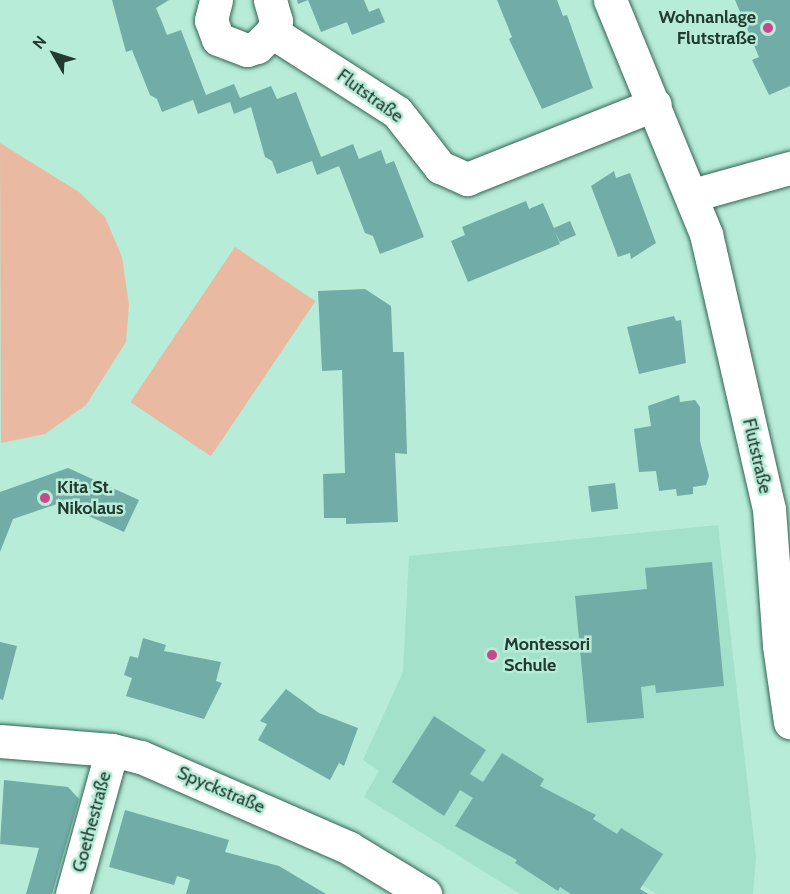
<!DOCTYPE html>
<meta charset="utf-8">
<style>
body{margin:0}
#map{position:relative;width:790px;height:894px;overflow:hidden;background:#b6ecd8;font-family:Cabin,sans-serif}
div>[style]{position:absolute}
.built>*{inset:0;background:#a3e1ca}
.green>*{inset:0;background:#e9baa1;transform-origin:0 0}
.building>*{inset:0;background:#71aca7;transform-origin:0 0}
.roads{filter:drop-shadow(0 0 2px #326453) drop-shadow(0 0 2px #326453)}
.minor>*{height:33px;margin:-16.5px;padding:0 16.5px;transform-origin:16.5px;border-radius:16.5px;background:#fff}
.dots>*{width:16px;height:16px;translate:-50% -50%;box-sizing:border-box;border:3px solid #b6ecd8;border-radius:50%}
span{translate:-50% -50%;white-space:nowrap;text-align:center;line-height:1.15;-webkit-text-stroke:5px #b6ecd8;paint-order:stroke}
.poi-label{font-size:18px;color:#233931;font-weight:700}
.right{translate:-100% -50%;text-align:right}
.left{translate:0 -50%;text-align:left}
.street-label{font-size:18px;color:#233931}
.north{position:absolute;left:24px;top:24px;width:60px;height:60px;-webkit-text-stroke:4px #b6ecd8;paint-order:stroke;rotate:309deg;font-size:16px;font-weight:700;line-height:24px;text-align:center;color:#233931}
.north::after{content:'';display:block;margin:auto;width:21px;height:27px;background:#233931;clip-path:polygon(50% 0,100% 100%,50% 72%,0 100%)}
</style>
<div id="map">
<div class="built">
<i style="clip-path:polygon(718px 525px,756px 857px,753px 894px,657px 894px,637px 882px,629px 894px,520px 894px,364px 797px,379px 771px,363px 760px,403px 672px,409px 556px)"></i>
</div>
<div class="green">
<i style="clip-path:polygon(0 143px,79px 192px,105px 217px,122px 257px,129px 305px,126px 342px,86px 405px,45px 434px,1px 443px)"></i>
<i style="left:235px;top:247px;width:97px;height:187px;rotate:34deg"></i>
</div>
<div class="building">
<i style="clip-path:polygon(112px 0,169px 0,156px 8px,162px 22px,167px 35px,181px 30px,206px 95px,234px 84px,240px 98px,271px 86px,277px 99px,296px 92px,321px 157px,353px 144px,359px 159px,381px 150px,386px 164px,394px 161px,424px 237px,380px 254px,373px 236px,365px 233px,339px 166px,317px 175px,312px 161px,277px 174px,272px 161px,265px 157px,251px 107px,234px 114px,230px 102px,198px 114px,193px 100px,162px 112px,157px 99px,150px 95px,132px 50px,126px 52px)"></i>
<i style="clip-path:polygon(297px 0,364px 0,369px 12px,379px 8px,385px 22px,352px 35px,347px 22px,321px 32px,308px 0,298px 4px)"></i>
<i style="clip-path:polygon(497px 0,557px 0,563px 16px,567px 15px,593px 88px,542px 109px,509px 39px,512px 37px)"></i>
<i style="clip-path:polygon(735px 0,790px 0,790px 86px,769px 95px,752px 60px,759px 57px)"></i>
<i style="clip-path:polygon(614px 171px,616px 178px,630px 173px,656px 243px,631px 259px,630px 253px,618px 257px,591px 186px)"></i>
<i style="clip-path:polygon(526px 201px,529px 209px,543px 203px,554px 228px,570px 221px,576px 235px,560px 242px,555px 232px,560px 244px,468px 282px,451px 241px,465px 235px,462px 227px)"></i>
<i style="clip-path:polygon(365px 289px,391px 306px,393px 352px,404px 352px,407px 454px,395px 453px,398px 522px,346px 524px,346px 518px,324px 518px,323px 474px,345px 473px,342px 370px,322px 371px,318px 291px)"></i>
<i style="clip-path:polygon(674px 316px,676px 321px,681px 320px,686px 363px,639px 374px,627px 327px)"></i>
<i style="clip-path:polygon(679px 395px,680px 402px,695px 400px,700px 407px,700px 441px,709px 476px,706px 485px,693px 487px,693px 494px,677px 496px,676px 489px,659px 491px,656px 471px,639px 472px,634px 429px,651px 426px,648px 406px)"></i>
<i style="clip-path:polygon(68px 468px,139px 500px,124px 532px,60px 503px,13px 519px,0 552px,0 492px)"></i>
<i style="left:615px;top:483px;width:26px;height:27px;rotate:83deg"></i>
<i style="clip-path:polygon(712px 562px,724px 686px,656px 693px,655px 685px,641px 687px,644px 718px,587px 723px,575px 596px,647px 589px,645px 568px)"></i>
<i style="clip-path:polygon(143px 638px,166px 645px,164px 651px,221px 662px,216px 681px,222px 683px,204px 719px,126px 696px,132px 678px,124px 675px,130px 656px,138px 658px)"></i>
<i style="clip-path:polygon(0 642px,17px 646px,3px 700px,0 699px)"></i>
<i style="clip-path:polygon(286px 689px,319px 713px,358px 728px,344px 766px,339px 763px,330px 780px,258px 740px,267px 724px,260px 721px)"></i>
<i style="clip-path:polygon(434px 716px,486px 750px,470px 774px,483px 782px,502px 753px,544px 779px,540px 786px,596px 815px,593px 819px,617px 834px,621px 828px,663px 854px,640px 889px,648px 894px,571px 894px,560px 887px,558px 891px,515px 863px,517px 860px,455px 826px,473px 798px,460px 790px,444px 816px,392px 782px)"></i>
<i style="clip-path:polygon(4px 780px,68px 787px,79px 799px,52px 894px,26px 894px,39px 848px,0 844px)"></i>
<i style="clip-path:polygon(125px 810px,229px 840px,225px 852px,279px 866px,326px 894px,186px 894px,190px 880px,177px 876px,174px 885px,109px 867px)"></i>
</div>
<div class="roads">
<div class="minor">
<i style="left:216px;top:0;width:21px;rotate:104deg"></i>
<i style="left:211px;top:20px;width:20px;rotate:70deg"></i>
<i style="left:218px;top:39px;width:31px;rotate:21deg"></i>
<i style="left:247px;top:50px;width:10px;rotate:-17deg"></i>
<i style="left:257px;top:47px;width:21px;rotate:-45deg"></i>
<i style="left:272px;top:32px;width:12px;rotate:-70deg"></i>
<i style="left:276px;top:21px;width:22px;rotate:-106deg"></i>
<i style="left:610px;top:0;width:253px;rotate:67.7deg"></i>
<i style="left:706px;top:234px;width:282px;rotate:77.1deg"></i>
<i style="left:769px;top:509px;width:137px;rotate:85.8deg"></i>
<i style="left:779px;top:646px;width:77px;rotate:81.8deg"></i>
<i style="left:272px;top:32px;width:148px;rotate:32.6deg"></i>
<i style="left:397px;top:112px;width:70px;rotate:52deg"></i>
<i style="left:440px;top:167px;width:30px;rotate:24deg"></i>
<i style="left:467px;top:179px;width:202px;rotate:-21.7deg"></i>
<i style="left:693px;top:195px;width:101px;rotate:-15.6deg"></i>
<i style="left:0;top:741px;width:112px;rotate:4.6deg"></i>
<i style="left:112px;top:750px;width:30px;rotate:14deg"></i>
<i style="left:141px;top:757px;width:227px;rotate:23.6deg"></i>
<i style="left:349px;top:848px;width:89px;rotate:31.2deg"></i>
<i style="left:72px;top:894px;width:149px;rotate:-74.5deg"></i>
</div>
</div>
<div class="dots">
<i style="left:768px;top:28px;background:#ca478f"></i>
<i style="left:45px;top:498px;background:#ca478f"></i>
<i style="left:492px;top:655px;background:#ca478f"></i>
</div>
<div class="poi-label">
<span class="right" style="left:756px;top:28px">Wohnanlage<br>Flutstraße</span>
<span class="left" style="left:57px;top:498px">Kita St.<br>Nikolaus</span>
<span class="left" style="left:504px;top:655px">Montessori<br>Schule</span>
</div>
<div class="street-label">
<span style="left:370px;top:96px;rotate:36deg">Flutstraße</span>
<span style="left:757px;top:456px;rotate:77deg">Flutstraße</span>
<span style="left:221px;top:790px;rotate:23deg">Spyckstraße</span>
<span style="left:92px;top:822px;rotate:-75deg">Goethestraße</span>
</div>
<div class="north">N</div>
</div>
